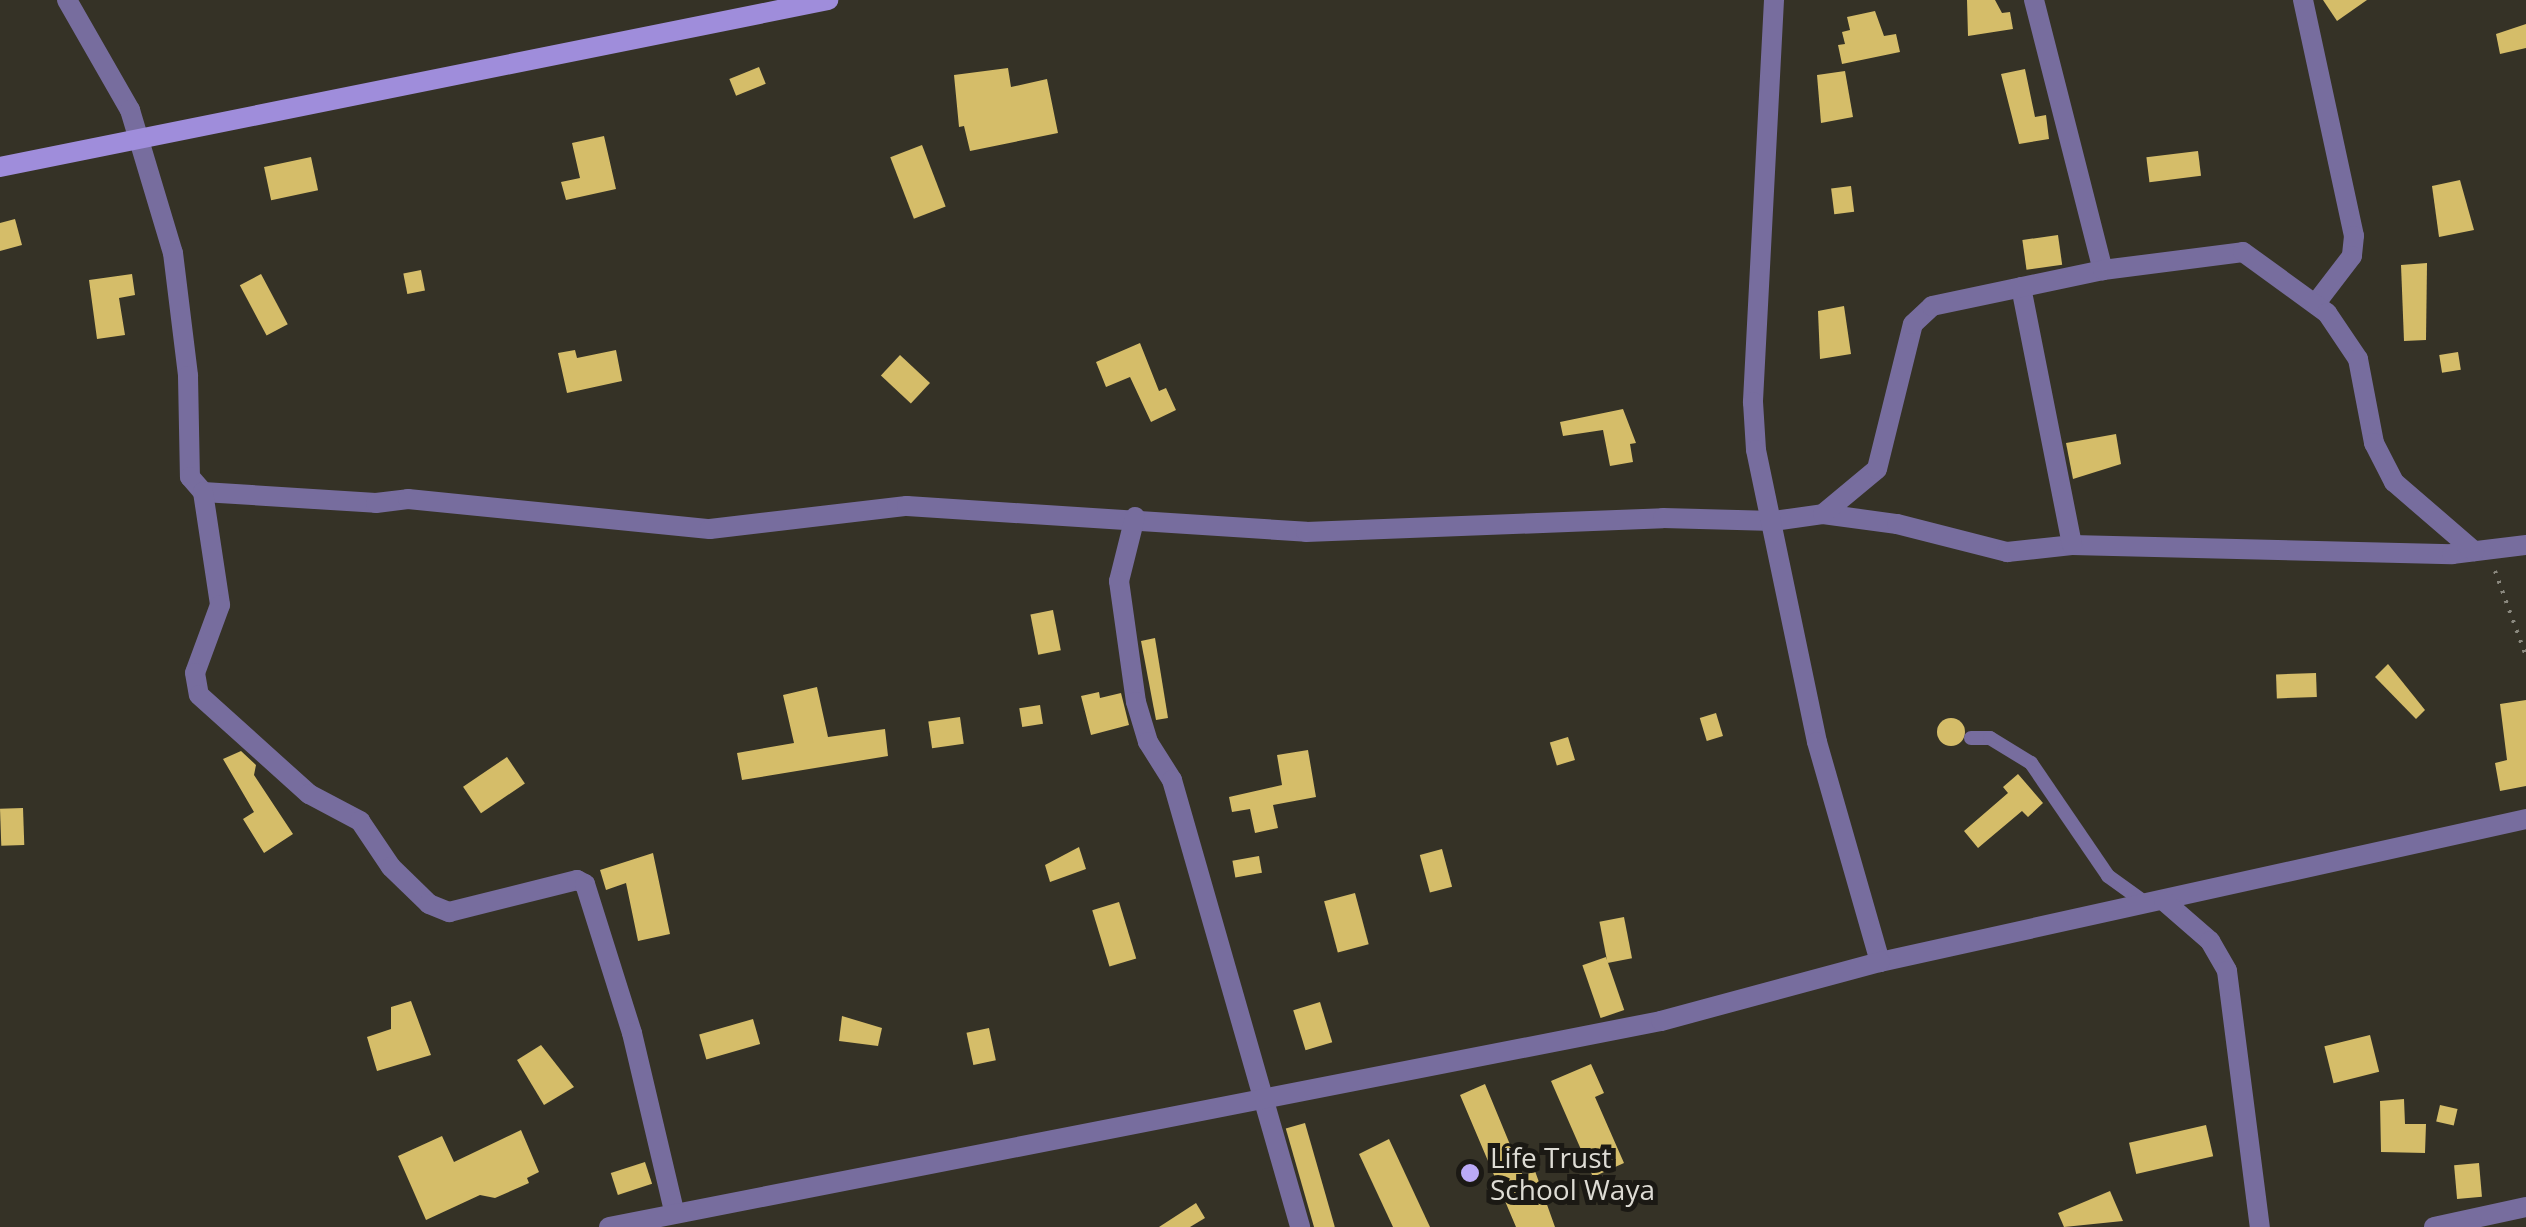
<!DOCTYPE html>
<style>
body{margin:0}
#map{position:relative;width:2526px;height:1227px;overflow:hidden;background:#353226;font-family:"Open Sans",sans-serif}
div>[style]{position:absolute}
.building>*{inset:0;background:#d5bd69;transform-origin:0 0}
.round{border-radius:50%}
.path>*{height:4px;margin-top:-2px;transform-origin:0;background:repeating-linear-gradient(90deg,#8b897f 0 2.5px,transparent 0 10.5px)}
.lane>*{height:14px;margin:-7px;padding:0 7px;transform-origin:7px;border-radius:7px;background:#776d9e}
.street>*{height:20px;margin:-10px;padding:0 10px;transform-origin:10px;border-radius:10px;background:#776d9e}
.secondary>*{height:20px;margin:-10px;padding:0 10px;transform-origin:10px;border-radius:10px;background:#9f8ddb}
.dots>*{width:28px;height:28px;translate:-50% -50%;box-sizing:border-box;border:5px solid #1b1914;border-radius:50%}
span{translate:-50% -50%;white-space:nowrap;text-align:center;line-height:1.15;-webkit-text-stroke:10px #1b1914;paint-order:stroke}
.poi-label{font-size:28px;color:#dedcd5}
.left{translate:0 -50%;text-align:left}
</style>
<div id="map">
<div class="building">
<i style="clip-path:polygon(1967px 0,1995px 0,2002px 13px,2010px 12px,2013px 29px,1968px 36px)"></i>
<i style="clip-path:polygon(2323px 0,2367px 0,2337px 21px)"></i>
<i style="clip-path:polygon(1875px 11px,1884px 36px,1896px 34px,1900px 52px,1842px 64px,1838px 45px,1845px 44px,1842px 32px,1850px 30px,1847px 17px)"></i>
<i style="clip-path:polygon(2526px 24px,2526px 48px,2500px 54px,2496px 34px)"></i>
<i style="left:759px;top:67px;width:18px;height:32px;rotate:68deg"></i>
<i style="clip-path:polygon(1008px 68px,1011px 87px,1047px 79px,1058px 133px,970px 151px,964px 126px,959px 127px,954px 75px)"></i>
<i style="clip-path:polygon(2025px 69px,2035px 117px,2046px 115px,2049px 139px,2019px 144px,2001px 74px)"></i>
<i style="clip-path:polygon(1845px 71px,1853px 117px,1821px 123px,1817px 75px)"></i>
<i style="clip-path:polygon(604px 136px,616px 189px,566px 200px,561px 182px,580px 178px,572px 143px)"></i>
<i style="left:922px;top:145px;width:66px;height:34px;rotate:69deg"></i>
<i style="left:2198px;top:151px;width:25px;height:52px;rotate:83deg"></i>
<i style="left:311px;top:157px;width:34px;height:48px;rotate:78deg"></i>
<i style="clip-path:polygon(2460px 180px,2474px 230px,2439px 237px,2432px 186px)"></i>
<i style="left:1851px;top:186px;width:26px;height:20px;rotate:83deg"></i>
<i style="clip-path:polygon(15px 219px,22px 245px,0 251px,0 223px)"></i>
<i style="left:2058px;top:235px;width:30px;height:36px;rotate:82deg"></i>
<i style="clip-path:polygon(2427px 263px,2426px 340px,2404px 341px,2401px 265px)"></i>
<i style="left:421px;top:270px;width:21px;height:18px;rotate:79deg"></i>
<i style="clip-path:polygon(132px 274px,135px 295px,119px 298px,125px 335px,97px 339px,89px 280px)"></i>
<i style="left:261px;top:274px;width:57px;height:24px;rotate:62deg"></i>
<i style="clip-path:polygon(1844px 306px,1851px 354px,1820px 359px,1818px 311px)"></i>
<i style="clip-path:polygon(1140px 343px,1159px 391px,1166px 388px,1176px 410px,1151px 422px,1130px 377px,1106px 387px,1096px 362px)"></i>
<i style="clip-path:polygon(575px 350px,577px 358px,616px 350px,622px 381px,567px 393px,558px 353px)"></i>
<i style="left:2458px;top:352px;width:18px;height:19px;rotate:81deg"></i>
<i style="left:900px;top:355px;width:41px;height:28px;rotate:43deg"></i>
<i style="clip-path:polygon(1623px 409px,1636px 443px,1630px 444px,1633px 462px,1610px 466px,1603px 430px,1563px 436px,1560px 422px)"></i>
<i style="clip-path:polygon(2116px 434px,2121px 464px,2073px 479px,2066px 443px)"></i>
<i style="left:1053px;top:610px;width:41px;height:23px;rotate:79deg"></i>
<i style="clip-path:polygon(1155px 638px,1168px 718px,1156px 720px,1141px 641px)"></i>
<i style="clip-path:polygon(2388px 664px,2425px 710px,2416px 719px,2375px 677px)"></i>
<i style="left:2316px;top:673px;width:24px;height:40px;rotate:88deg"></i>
<i style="clip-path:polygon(817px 687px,828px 737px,885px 729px,888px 756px,742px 780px,737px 753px,794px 743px,783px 695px)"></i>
<i style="clip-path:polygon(1099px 692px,1100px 698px,1121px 693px,1129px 725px,1091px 735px,1081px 696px)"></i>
<i style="clip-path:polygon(2526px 700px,2526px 786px,2500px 791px,2495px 763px,2507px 760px,2500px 704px)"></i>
<i style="left:1040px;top:705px;width:19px;height:21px;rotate:81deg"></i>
<i style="left:1716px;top:713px;width:24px;height:17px;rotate:73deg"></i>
<i style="left:960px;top:717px;width:27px;height:32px;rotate:82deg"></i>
<i class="round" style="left:1937px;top:718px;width:28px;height:28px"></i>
<i style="left:1568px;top:737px;width:24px;height:19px;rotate:73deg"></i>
<i style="clip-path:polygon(1308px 750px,1316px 797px,1273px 805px,1278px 828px,1255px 833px,1250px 809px,1232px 812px,1229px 797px,1282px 785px,1277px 755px)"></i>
<i style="clip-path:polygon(241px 751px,256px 765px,254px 775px,293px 834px,264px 853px,243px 819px,254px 812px,223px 759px)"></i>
<i style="left:507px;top:757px;width:32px;height:53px;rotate:56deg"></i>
<i style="clip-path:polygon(2018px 774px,2043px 803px,2028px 817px,2022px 811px,1978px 848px,1964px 831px,2008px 793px,2003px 787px)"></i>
<i style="left:23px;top:808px;width:37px;height:23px;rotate:88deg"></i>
<i style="clip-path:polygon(1079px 847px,1086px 869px,1050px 882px,1045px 865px)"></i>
<i style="left:1442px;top:849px;width:39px;height:23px;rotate:75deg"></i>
<i style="clip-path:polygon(653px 853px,670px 934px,638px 941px,626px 883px,606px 890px,600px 870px)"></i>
<i style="left:1259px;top:856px;width:17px;height:27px;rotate:80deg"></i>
<i style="left:1355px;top:893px;width:53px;height:32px;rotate:75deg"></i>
<i style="left:1119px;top:902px;width:59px;height:28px;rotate:73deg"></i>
<i style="left:1624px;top:917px;width:42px;height:25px;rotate:79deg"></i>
<i style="left:1606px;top:957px;width:56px;height:25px;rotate:71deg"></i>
<i style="clip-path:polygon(411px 1001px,431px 1055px,377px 1071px,367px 1037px,391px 1029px,391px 1007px)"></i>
<i style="left:1320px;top:1002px;width:42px;height:28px;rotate:73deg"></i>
<i style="clip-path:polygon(842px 1016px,882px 1028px,878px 1046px,839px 1041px)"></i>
<i style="left:753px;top:1019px;width:26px;height:56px;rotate:74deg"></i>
<i style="left:989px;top:1028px;width:33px;height:23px;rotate:78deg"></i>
<i style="left:2370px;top:1035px;width:38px;height:47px;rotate:76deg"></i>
<i style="clip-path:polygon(541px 1045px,574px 1087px,544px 1105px,517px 1060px)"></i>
<i style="clip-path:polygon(1591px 1064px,1604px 1093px,1595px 1097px,1624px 1163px,1593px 1177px,1551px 1081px)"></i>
<i style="clip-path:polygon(1485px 1084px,1523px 1176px,1535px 1171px,1555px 1227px,1516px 1227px,1460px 1095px)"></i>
<i style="clip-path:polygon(2404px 1099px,2405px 1124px,2426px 1124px,2425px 1153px,2381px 1152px,2380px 1101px)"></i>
<i style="left:2440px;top:1105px;width:18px;height:17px;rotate:13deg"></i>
<i style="left:1305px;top:1123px;width:108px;height:20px;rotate:74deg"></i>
<i style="left:2206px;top:1125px;width:32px;height:79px;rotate:77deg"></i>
<i style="clip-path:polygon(521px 1130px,539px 1172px,527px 1178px,529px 1183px,495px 1198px,480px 1195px,426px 1220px,398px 1156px,442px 1136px,454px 1162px)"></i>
<i style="clip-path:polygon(1389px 1139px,1430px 1227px,1393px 1227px,1359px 1154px)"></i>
<i style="left:645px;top:1162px;width:23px;height:36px;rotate:72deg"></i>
<i style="left:2479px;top:1163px;width:34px;height:25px;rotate:85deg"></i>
<i style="clip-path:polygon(2110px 1191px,2123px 1221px,2064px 1227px,2058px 1213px)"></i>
<i style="clip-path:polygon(1196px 1203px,1205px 1218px,1190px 1227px,1159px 1227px)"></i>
</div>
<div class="path">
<i style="left:2495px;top:571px;width:90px;rotate:70deg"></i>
</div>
<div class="lane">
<i style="left:1971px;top:738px;width:19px"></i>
<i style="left:1990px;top:738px;width:48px;rotate:31.4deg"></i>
<i style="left:2031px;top:763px;width:137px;rotate:55.7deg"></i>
<i style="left:2108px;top:876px;width:48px;rotate:35.7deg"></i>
</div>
<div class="street">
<i style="left:67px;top:0;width:127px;rotate:60.2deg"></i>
<i style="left:130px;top:110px;width:149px;rotate:73.3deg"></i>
<i style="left:173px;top:253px;width:124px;rotate:83deg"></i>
<i style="left:188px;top:376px;width:101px;rotate:88.9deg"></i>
<i style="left:190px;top:477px;width:20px;rotate:49deg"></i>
<i style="left:203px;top:492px;width:173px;rotate:3.6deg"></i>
<i style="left:376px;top:503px;width:32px;rotate:-7deg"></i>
<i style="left:408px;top:499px;width:303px;rotate:5.7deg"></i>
<i style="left:710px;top:529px;width:198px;rotate:-6.7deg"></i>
<i style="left:907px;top:506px;width:400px;rotate:3.7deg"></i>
<i style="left:1306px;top:532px;width:357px;rotate:-2.2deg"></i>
<i style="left:1663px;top:518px;width:111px;rotate:1.5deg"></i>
<i style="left:1774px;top:521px;width:49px;rotate:-8.1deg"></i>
<i style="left:1823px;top:514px;width:75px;rotate:7.7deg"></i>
<i style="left:1897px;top:524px;width:114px;rotate:14.3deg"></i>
<i style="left:2007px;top:552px;width:65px;rotate:-6.1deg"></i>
<i style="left:2072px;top:545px;width:380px;rotate:1.4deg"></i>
<i style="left:2452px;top:554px;width:75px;rotate:-6.9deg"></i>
<i style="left:1774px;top:0;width:403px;rotate:93deg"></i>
<i style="left:1753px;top:402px;width:48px;rotate:86.4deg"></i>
<i style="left:1756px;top:450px;width:298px;rotate:78.2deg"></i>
<i style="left:1817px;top:742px;width:229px;rotate:74deg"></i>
<i style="left:1880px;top:962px;width:662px;rotate:-12.48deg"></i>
<i style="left:2034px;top:0;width:279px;rotate:75.7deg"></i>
<i style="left:2303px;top:0;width:241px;rotate:77.8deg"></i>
<i style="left:2354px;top:236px;width:20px;rotate:96deg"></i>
<i style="left:2352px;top:256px;width:59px;rotate:127.5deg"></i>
<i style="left:2021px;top:287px;width:263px;rotate:78.8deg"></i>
<i style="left:203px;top:492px;width:114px;rotate:81.4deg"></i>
<i style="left:220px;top:605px;width:72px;rotate:110.2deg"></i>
<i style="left:195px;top:673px;width:22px;rotate:80deg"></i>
<i style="left:199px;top:695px;width:148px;rotate:42deg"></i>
<i style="left:309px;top:794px;width:58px;rotate:27.9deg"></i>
<i style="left:360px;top:821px;width:55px;rotate:56deg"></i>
<i style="left:391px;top:867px;width:53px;rotate:44.2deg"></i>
<i style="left:429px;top:904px;width:22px;rotate:22deg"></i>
<i style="left:449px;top:912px;width:132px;rotate:-14deg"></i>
<i style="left:577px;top:880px;width:9px;rotate:27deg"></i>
<i style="left:585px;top:884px;width:156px;rotate:72.5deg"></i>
<i style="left:632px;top:1033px;width:182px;rotate:76.7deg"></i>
<i style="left:1823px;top:514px;width:70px;rotate:-39.8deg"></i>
<i style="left:1877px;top:469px;width:149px;rotate:-76.1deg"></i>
<i style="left:1913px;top:324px;width:26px;rotate:-43deg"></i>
<i style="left:1932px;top:306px;width:175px;rotate:-11.9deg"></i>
<i style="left:2103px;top:270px;width:141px;rotate:-7.3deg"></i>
<i style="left:2243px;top:252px;width:104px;rotate:36deg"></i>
<i style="left:2327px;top:313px;width:55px;rotate:56deg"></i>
<i style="left:2358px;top:359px;width:86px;rotate:79.2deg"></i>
<i style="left:2374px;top:443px;width:44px;rotate:62.9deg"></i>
<i style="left:2394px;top:482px;width:106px;rotate:40.8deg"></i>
<i style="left:1135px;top:517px;width:66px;rotate:104deg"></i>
<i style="left:1119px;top:581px;width:122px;rotate:82deg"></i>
<i style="left:1136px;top:702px;width:42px;rotate:73.3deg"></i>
<i style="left:1148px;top:742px;width:45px;rotate:57.7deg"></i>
<i style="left:1172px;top:780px;width:465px;rotate:74deg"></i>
<i style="left:2164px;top:901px;width:61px;rotate:41deg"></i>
<i style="left:2210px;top:941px;width:34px;rotate:60deg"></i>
<i style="left:2227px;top:971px;width:258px;rotate:82.7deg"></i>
<i style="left:609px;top:1227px;width:1072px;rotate:-11.08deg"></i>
<i style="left:1661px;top:1021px;width:227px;rotate:-15.1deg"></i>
<i style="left:2434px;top:1227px;width:94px;rotate:-12.3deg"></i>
</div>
<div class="secondary">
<i style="left:0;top:167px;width:845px;rotate:-11.4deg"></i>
</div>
<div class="dots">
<i style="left:1470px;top:1173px;background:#bbaaf6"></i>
</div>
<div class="poi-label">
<span class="left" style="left:1490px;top:1173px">Life Trust<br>School Waya</span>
</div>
</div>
